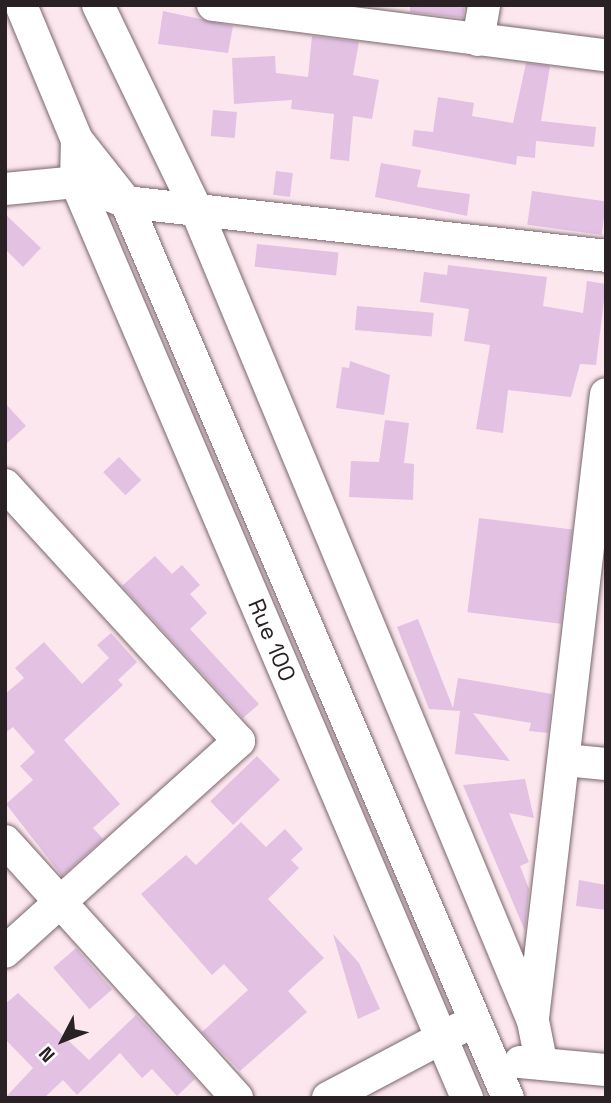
<!DOCTYPE html>
<style>
body{margin:0}
#map{position:relative;width:611px;height:1103px;overflow:hidden;background:#fde7ee;font-family:"Space Grotesk",sans-serif}
div>[style]{position:absolute}
.building>*{inset:0;background:#e2c1e2;transform-origin:0 0}
.roads{filter:drop-shadow(0 0 2px #79676d) drop-shadow(0 0 2px #79676d)}
.minor>*{height:32px;margin:-16px;padding:0 16px;transform-origin:16px;border-radius:16px;background:#fff}
span{translate:-50% -50%;white-space:nowrap;text-align:center;line-height:1.15;-webkit-text-stroke:7px #fff;paint-order:stroke}
.street-label{font-size:23px;color:#292123}
.frame{position:absolute;inset:0;border:7px solid #292123;pointer-events:none}
.north{position:absolute;left:28px;top:1005px;width:70px;height:70px;-webkit-text-stroke:5px #fff;paint-order:stroke;rotate:228deg;font-size:19px;font-weight:700;line-height:28px;text-align:center;color:#292123}
.north::after{content:'';display:block;margin:auto;width:24px;height:32px;background:#292123;clip-path:polygon(50% 0,100% 100%,50% 72%,0 100%)}
</style>
<div id="map">
<div class="building">
<i style="clip-path:polygon(410px 5px,465px 5px,463px 18px,410px 12px)"></i>
<i style="clip-path:polygon(163px 11px,233px 26px,228px 53px,158px 44px)"></i>
<i style="clip-path:polygon(312px 36px,359px 42px,353px 75px,379px 80px,372px 119px,353px 116px,349px 161px,330px 159px,334px 114px,291px 109px,292px 100px,234px 104px,232px 58px,275px 56px,276px 73px,308px 77px)"></i>
<i style="clip-path:polygon(526px 63px,550px 66px,541px 121px,596px 127px,594px 147px,536px 141px,535px 158px,517px 156px,516px 165px,412px 146px,414px 130px,433px 132px,438px 97px,474px 103px,472px 116px,513px 123px)"></i>
<i style="left:213px;top:110px;width:24px;height:26px;rotate:5deg"></i>
<i style="clip-path:polygon(381px 163px,421px 170px,417px 187px,470px 194px,467px 216px,375px 197px)"></i>
<i style="left:276px;top:171px;width:17px;height:24px;rotate:7deg"></i>
<i style="left:532px;top:191px;width:75px;height:34px;rotate:8deg"></i>
<i style="clip-path:polygon(5px 214px,41px 248px,23px 267px,5px 249px)"></i>
<i style="left:257px;top:244px;width:82px;height:23px;rotate:6deg"></i>
<i style="clip-path:polygon(448px 265px,547px 277px,543px 306px,583px 313px,587px 281px,606px 284px,596px 365px,580px 364px,571px 397px,508px 390px,503px 433px,476px 429px,490px 345px,464px 341px,469px 309px,420px 302px,424px 272px,447px 275px)"></i>
<i style="left:357px;top:306px;width:77px;height:24px;rotate:5deg"></i>
<i style="clip-path:polygon(350px 361px,390px 375px,384px 415px,336px 408px,342px 367px,349px 368px)"></i>
<i style="clip-path:polygon(5px 403px,26px 426px,5px 445px)"></i>
<i style="clip-path:polygon(385px 420px,409px 423px,404px 463px,414px 464px,413px 500px,349px 497px,351px 461px,379px 462px)"></i>
<i style="left:119px;top:457px;width:32px;height:22px;rotate:46deg"></i>
<i style="left:479px;top:518px;width:94px;height:95px;rotate:7deg"></i>
<i style="clip-path:polygon(155px 556px,172px 574px,182px 565px,200px 585px,190px 594px,207px 613px,190px 629px,259px 704px,243px 718px,122px 586px)"></i>
<i style="clip-path:polygon(418px 619px,453px 708px,458px 678px,552px 694px,548px 733px,529px 731px,531px 723px,473px 713px,510px 761px,455px 754px,460px 711px,429px 709px,397px 627px)"></i>
<i style="clip-path:polygon(111px 633px,137px 662px,118px 680px,123px 685px,64px 740px,120px 804px,93px 828px,103px 839px,62px 876px,6px 804px,33px 780px,20px 766px,35px 752px,13px 727px,5px 733px,5px 694px,24px 678px,15px 668px,44px 642px,82px 684px,109px 658px,97px 645px)"></i>
<i style="left:257px;top:756px;width:33px;height:65px;rotate:46deg"></i>
<i style="clip-path:polygon(525px 779px,534px 818px,509px 813px,529px 862px,520px 866px,529px 889px,525px 931px,463px 785px)"></i>
<i style="clip-path:polygon(241px 822px,266px 847px,285px 829px,303px 849px,291px 860px,299px 868px,268px 899px,324px 958px,288px 991px,307px 1012px,240px 1071px,202px 1032px,248px 990px,224px 964px,212px 975px,141px 894px,186px 855px,196px 865px)"></i>
<i style="clip-path:polygon(579px 880px,606px 885px,606px 910px,576px 906px)"></i>
<i style="clip-path:polygon(333px 934px,359px 963px,380px 1009px,358px 1019px)"></i>
<i style="left:76px;top:948px;width:55px;height:30px;rotate:49deg"></i>
<i style="clip-path:polygon(18px 993px,89px 1060px,136px 1015px,195px 1079px,177px 1096px,152px 1069px,142px 1078px,120px 1053px,77px 1095px,63px 1080px,44px 1098px,5px 1098px,33px 1068px,5px 1039px,5px 1004px)"></i>
</div>
<div class="roads">
<div class="minor">
<i style="left:21px;top:5px;width:146px;rotate:67.5deg"></i>
<i style="left:77px;top:140px;width:79px;rotate:51.7deg"></i>
<i style="left:126px;top:202px;width:974px;rotate:66.91deg"></i>
<i style="left:98px;top:5px;width:224px;rotate:64.3deg"></i>
<i style="left:195px;top:207px;width:881px;rotate:67.45deg"></i>
<i style="left:533px;top:1021px;width:41px;rotate:78.7deg"></i>
<i style="left:213px;top:5px;width:396px;rotate:7.3deg"></i>
<i style="left:478px;top:40px;width:36px;rotate:-80deg"></i>
<i style="left:77px;top:140px;width:42px;rotate:91.4deg"></i>
<i style="left:76px;top:182px;width:996px;rotate:66.88deg"></i>
<i style="left:5px;top:189px;width:71px;rotate:-5.6deg"></i>
<i style="left:76px;top:182px;width:54px;rotate:21.8deg"></i>
<i style="left:126px;top:202px;width:483px;rotate:6.4deg"></i>
<i style="left:5px;top:485px;width:347px;rotate:47.6deg"></i>
<i style="left:239px;top:741px;width:315px;rotate:138deg"></i>
<i style="left:565px;top:760px;width:41px;rotate:5.6deg"></i>
<i style="left:5px;top:841px;width:346px;rotate:47.9deg"></i>
<i style="left:533px;top:1018px;width:628px;rotate:-83.33deg"></i>
<i style="left:520px;top:1062px;width:86px;rotate:5.3deg"></i>
<i style="left:328px;top:1098px;width:149px;rotate:-27.9deg"></i>
</div>
</div>
<div class="street-label">
<span style="left:272px;top:640px;rotate:67deg">Rue 100</span>
</div>
<div class="frame"></div>
<div class="north">N</div>
</div>
